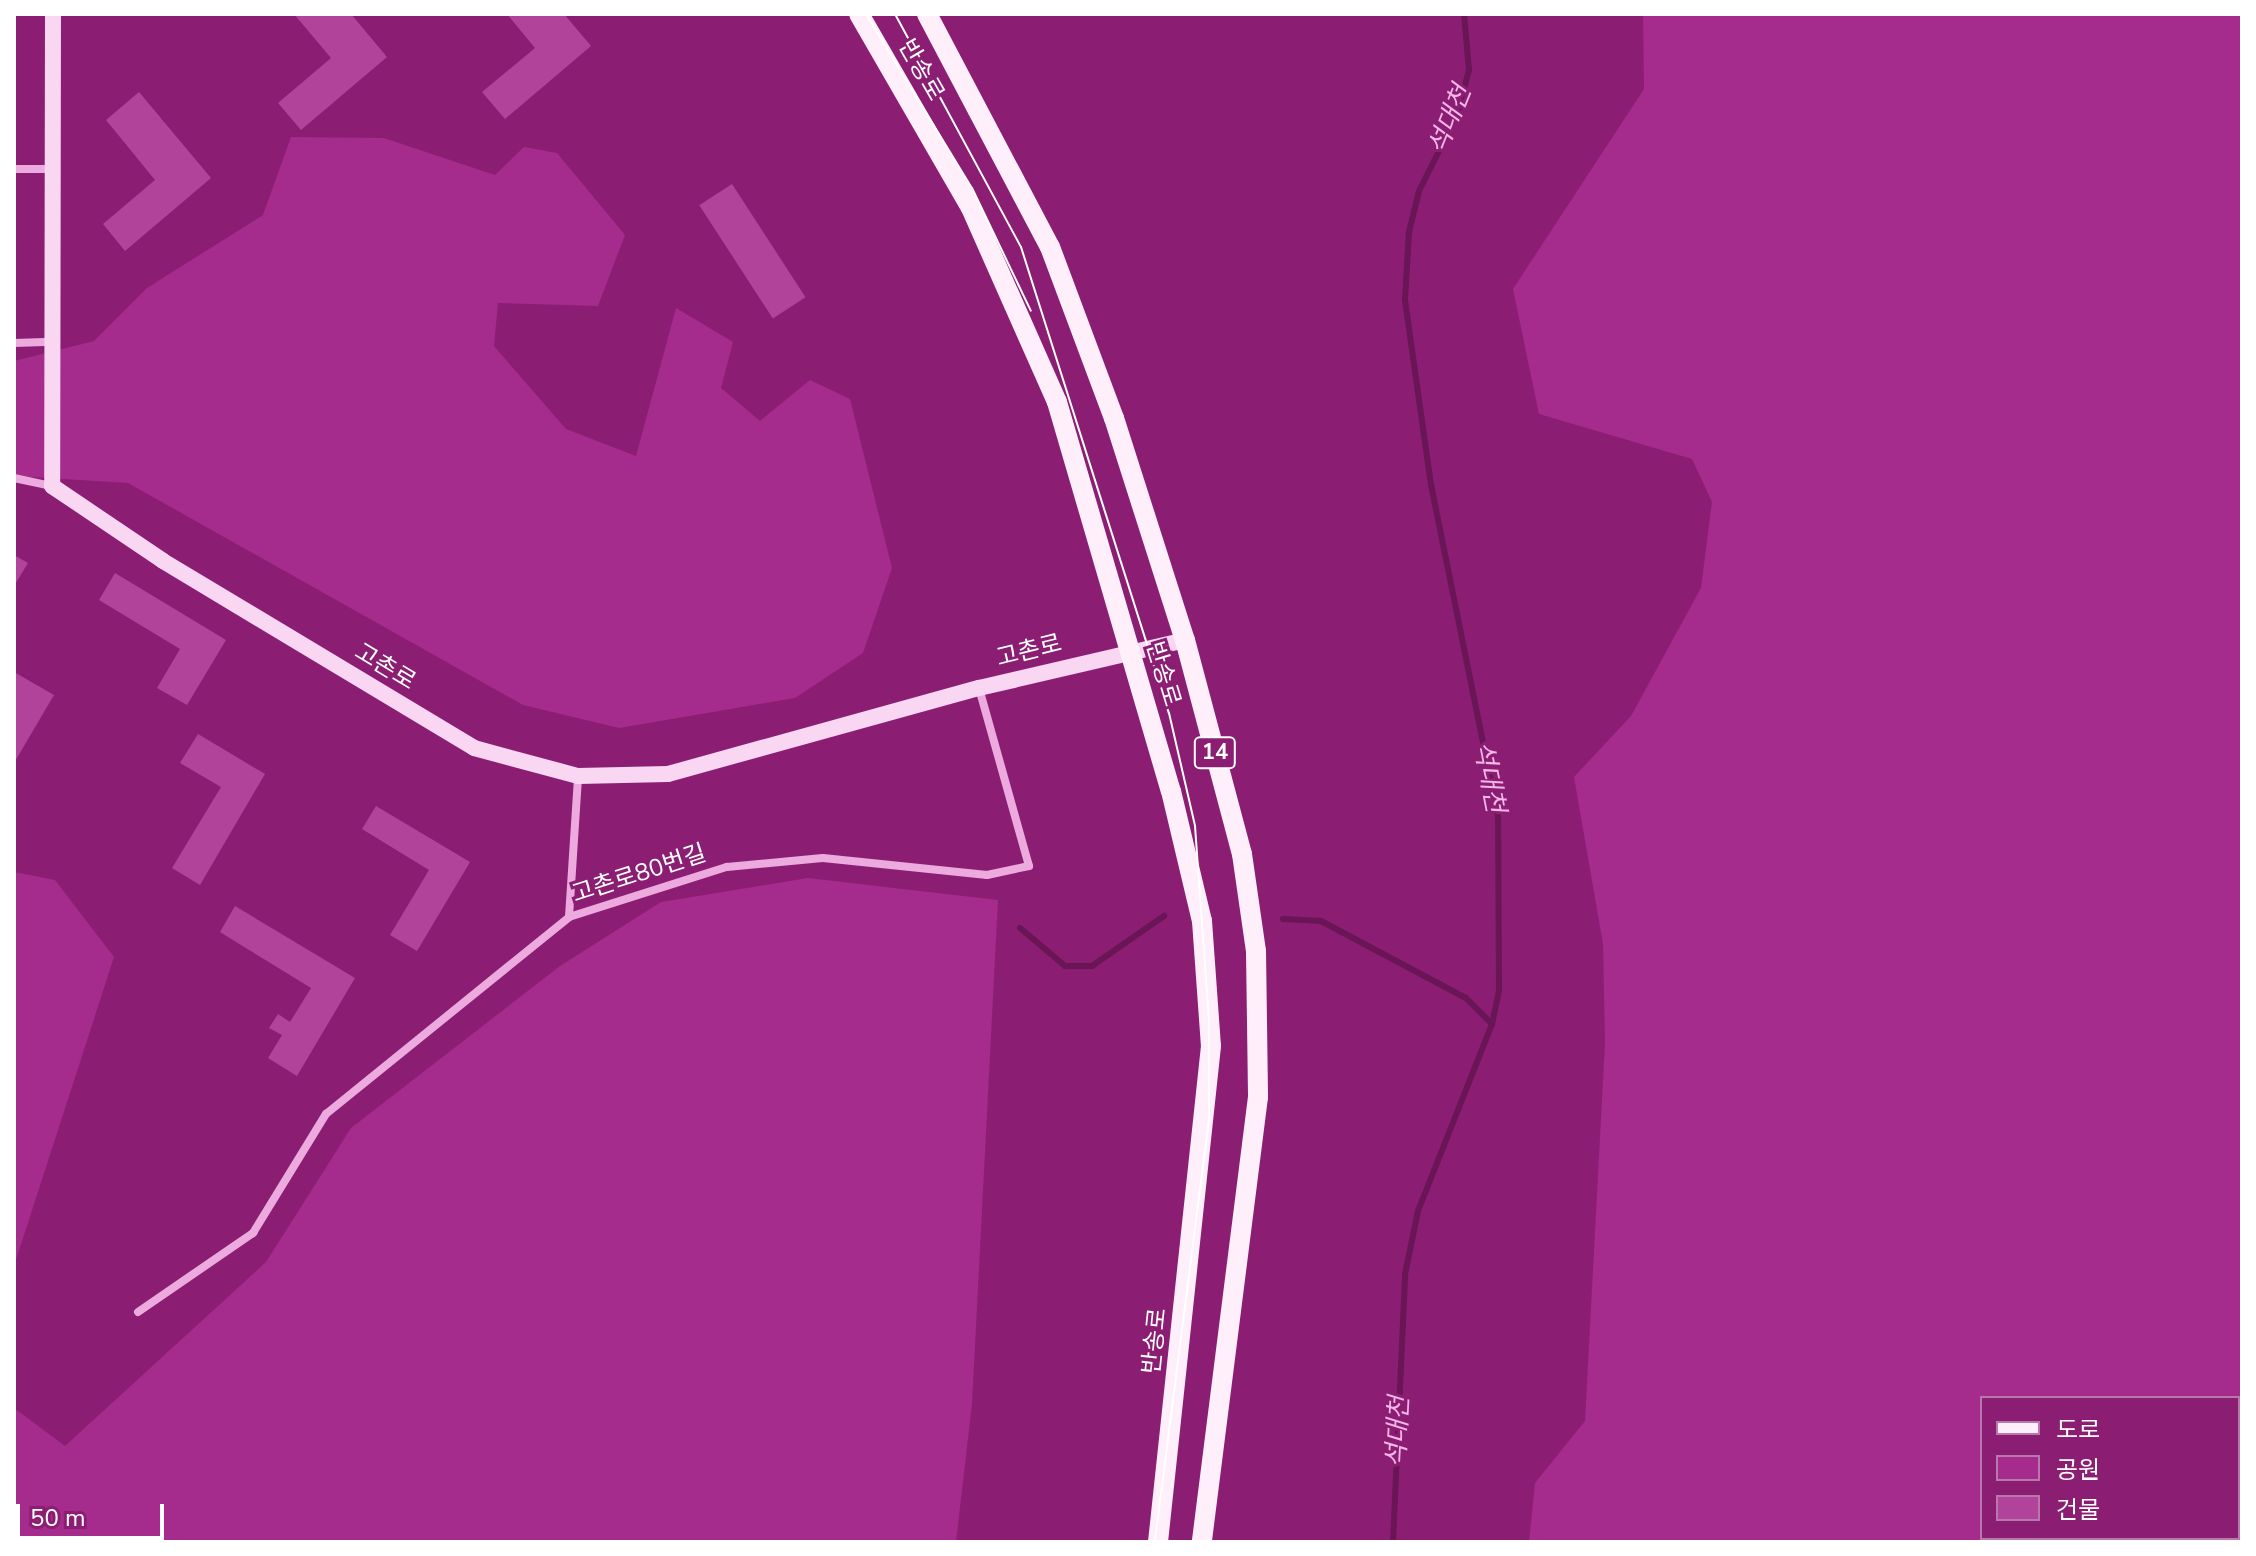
<!DOCTYPE html>
<meta charset="utf-8">
<style>
body{margin:0}
#map{position:relative;width:2256px;height:1556px;overflow:hidden;background:#8b1e73;font-family:"Nunito Sans","Noto Sans KR",sans-serif}
div>[style]{position:absolute}
.green>*{inset:0;background:#a52b8c}
.stream>*{height:6px;margin:-3px;padding:0 3px;transform-origin:3px;border-radius:3px;background:#691556}
.building>*{inset:0;background:#b1439a;transform-origin:0 0}
.street>*{height:8px;margin:-4px;padding:0 4px;transform-origin:4px;border-radius:4px;background:#ecaade}
.secondary>*{height:16px;margin:-8px;padding:0 8px;transform-origin:8px;border-radius:8px;background:#f9d6f1}
.primary>*{height:20px;margin:-10px;padding:0 10px;transform-origin:10px;border-radius:10px;background:#ffeffa}
.tram>*{height:2px;margin:-1px;padding:0 1px;transform-origin:1px;border-radius:1px;background:#fff}
span{translate:-50% -50%;white-space:nowrap;text-align:center;line-height:1.15;-webkit-text-stroke:6px #8b1e73;paint-order:stroke}
.shield-label span{padding:2px 6px;background:#8b1e73;border:2px solid;border-radius:6px;-webkit-text-stroke-width:0}
.shield-label{font-size:22px;color:#fff;font-weight:700}
.street-label{font-size:24px;color:#fff}
.water-label{font-size:26px;color:#f3b6e7;font-style:italic}
.frame{position:absolute;inset:0;border:16px solid #fff;pointer-events:none}
.legend{position:absolute;left:1980px;top:1396px;width:260px;height:144px;box-sizing:border-box;background:#8b1e73;border:2px solid #b978ab;margin:0;padding:10px 14px;list-style:none;font-size:24px;color:#fff}
.legend li{display:flex;align-items:center;gap:16px;height:40px}
.legend b{width:40px;border:2px solid #b978ab}
.scale{position:absolute;left:16px;top:1504px;width:148px;height:36px;box-sizing:border-box;border:4px solid #fff;border-top:0;padding-left:10px;font-size:24px;line-height:28px;white-space:nowrap;color:#fff;-webkit-text-stroke:6px #8b1e73;paint-order:stroke}
</style>
<div id="map">
<div class="green">
<i style="clip-path:polygon(evenodd,1643px 14px,2242px 14px,2242px 1542px,1529px 1542px,1535px 1483px,1585px 1421px,1605px 1043px,1603px 944px,1574px 777px,1631px 716px,1701px 588px,1712px 502px,1692px 459px,1539px 414px,1513px 289px,1644px 89px,1643px 14px,1982px 1398px,2238px 1398px,2238px 1538px,1982px 1538px,1982px 1398px)"></i>
<i style="clip-path:polygon(291px 137px,384px 138px,495px 175px,524px 147px,557px 153px,625px 235px,598px 306px,498px 303px,494px 346px,566px 429px,636px 456px,676px 308px,733px 342px,721px 388px,760px 421px,810px 380px,850px 399px,892px 568px,863px 653px,795px 698px,619px 728px,523px 705px,128px 483px,14px 476px,14px 361px,94px 341px,147px 288px,263px 215px)"></i>
<i style="clip-path:polygon(14px 872px,55px 880px,114px 957px,14px 1266px)"></i>
<i style="clip-path:polygon(808px 878px,998px 900px,972px 1404px,956px 1542px,14px 1542px,14px 1408px,65px 1446px,266px 1262px,351px 1128px,560px 966px,661px 902px)"></i>
</div>
<div class="stream">
<i style="left:1283px;top:919px;width:38px;rotate:3deg"></i>
<i style="left:1321px;top:921px;width:164px;rotate:28deg"></i>
<i style="left:1466px;top:998px;width:37px;rotate:45deg"></i>
<i style="left:1020px;top:928px;width:59px;rotate:40.2deg"></i>
<i style="left:1065px;top:966px;width:27px"></i>
<i style="left:1092px;top:966px;width:88px;rotate:-34.8deg"></i>
<i style="left:1393px;top:1542px;width:268px;rotate:-87.4deg"></i>
<i style="left:1405px;top:1274px;width:64px;rotate:-78.3deg"></i>
<i style="left:1418px;top:1211px;width:201px;rotate:-68.4deg"></i>
<i style="left:1492px;top:1024px;width:34px;rotate:-78deg"></i>
<i style="left:1499px;top:991px;width:174px;rotate:-90.3deg"></i>
<i style="left:1498px;top:817px;width:339px;rotate:-101.4deg"></i>
<i style="left:1431px;top:485px;width:188px;rotate:-98deg"></i>
<i style="left:1405px;top:299px;width:67px;rotate:-86.6deg"></i>
<i style="left:1409px;top:232px;width:42px;rotate:-76.3deg"></i>
<i style="left:1419px;top:191px;width:87px;rotate:-63.4deg"></i>
<i style="left:1458px;top:113px;width:44px;rotate:-75.7deg"></i>
<i style="left:1469px;top:70px;width:56px;rotate:-95.1deg"></i>
</div>
<div class="building">
<i style="clip-path:polygon(294px 14px,351px 14px,387px 57px,301px 130px,278px 103px,331px 58px)"></i>
<i style="clip-path:polygon(507px 14px,564px 14px,591px 46px,505px 119px,482px 92px,535px 48px)"></i>
<i style="clip-path:polygon(139px 92px,211px 178px,125px 251px,103px 224px,155px 180px,106px 120px)"></i>
<i style="left:732px;top:184px;width:135px;height:39px;rotate:57deg"></i>
<i style="clip-path:polygon(14px 555px,28px 563px,14px 586px)"></i>
<i style="clip-path:polygon(115px 573px,226px 640px,187px 705px,157px 688px,180px 649px,99px 600px)"></i>
<i style="clip-path:polygon(14px 672px,54px 695px,14px 763px)"></i>
<i style="clip-path:polygon(198px 734px,265px 774px,200px 885px,172px 868px,221px 787px,180px 763px)"></i>
<i style="clip-path:polygon(376px 806px,470px 862px,417px 951px,390px 935px,429px 870px,362px 829px)"></i>
<i style="clip-path:polygon(235px 906px,355px 978px,297px 1076px,268px 1058px,282px 1035px,269px 1028px,278px 1014px,290px 1022px,311px 988px,220px 932px)"></i>
</div>
<div class="street">
<i style="left:14px;top:169px;width:38px"></i>
<i style="left:14px;top:343px;width:38px;rotate:-2deg"></i>
<i style="left:14px;top:478px;width:39px;rotate:12deg"></i>
<i style="left:569px;top:917px;width:141px;rotate:-86.3deg"></i>
<i style="left:138px;top:1312px;width:140px;rotate:-34.5deg"></i>
<i style="left:253px;top:1233px;width:140px;rotate:-58.5deg"></i>
<i style="left:326px;top:1114px;width:313px;rotate:-39deg"></i>
<i style="left:569px;top:917px;width:166px;rotate:-17.6deg"></i>
<i style="left:727px;top:867px;width:96px;rotate:-5.4deg"></i>
<i style="left:823px;top:858px;width:165px;rotate:5.9deg"></i>
<i style="left:987px;top:875px;width:43px;rotate:-12.1deg"></i>
<i style="left:1029px;top:866px;width:185px;rotate:-105.7deg"></i>
</div>
<div class="secondary">
<i style="left:53px;top:14px;width:472px;rotate:90.1deg"></i>
<i style="left:52px;top:486px;width:134px;rotate:34deg"></i>
<i style="left:163px;top:561px;width:363px;rotate:31deg"></i>
<i style="left:474px;top:748px;width:108px;rotate:15.1deg"></i>
<i style="left:578px;top:776px;width:90px;rotate:-1.3deg"></i>
<i style="left:668px;top:774px;width:323px;rotate:-15.5deg"></i>
<i style="left:979px;top:688px;width:212px;rotate:-13.1deg"></i>
</div>
<div class="primary">
<i style="left:859px;top:14px;width:224px;rotate:60deg"></i>
<i style="left:971px;top:208px;width:212px;rotate:66.1deg"></i>
<i style="left:1057px;top:402px;width:405px;rotate:73.7deg"></i>
<i style="left:1171px;top:791px;width:134px;rotate:76.6deg"></i>
<i style="left:1202px;top:921px;width:125px;rotate:85.9deg"></i>
<i style="left:1211px;top:1046px;width:499px;rotate:96.1deg"></i>
<i style="left:927px;top:14px;width:263px;rotate:62.2deg"></i>
<i style="left:1050px;top:247px;width:183px;rotate:69.5deg"></i>
<i style="left:1114px;top:418px;width:233px;rotate:72.3deg"></i>
<i style="left:1185px;top:640px;width:221px;rotate:75.1deg"></i>
<i style="left:1242px;top:854px;width:98px;rotate:81.8deg"></i>
<i style="left:1256px;top:951px;width:146px;rotate:89.2deg"></i>
<i style="left:1258px;top:1097px;width:449px;rotate:97.2deg"></i>
</div>
<div class="tram">
<i style="left:866px;top:14px;width:204px;rotate:58.7deg"></i>
<i style="left:972px;top:188px;width:136px;rotate:64.4deg"></i>
<i style="left:895px;top:14px;width:265px;rotate:61.6deg"></i>
<i style="left:1021px;top:247px;width:489px;rotate:72.4deg"></i>
<i style="left:1169px;top:713px;width:116px;rotate:77deg"></i>
<i style="left:1195px;top:826px;width:197px;rotate:85.9deg"></i>
<i style="left:1209px;top:1023px;width:96px;rotate:90deg"></i>
<i style="left:1209px;top:1119px;width:426px;rotate:97.3deg"></i>
</div>
<div class="shield-label">
<span style="left:1215px;top:753px">14</span>
</div>
<div class="street-label">
<span style="left:921px;top:70px;rotate:60deg">반송로</span>
<span style="left:1029px;top:651px;rotate:-14deg">고촌로</span>
<span style="left:385px;top:667px;rotate:31deg">고촌로</span>
<span style="left:1163px;top:674px;rotate:73deg">반송로</span>
<span style="left:639px;top:874px;rotate:-18deg">고촌로80번길</span>
<span style="left:1155px;top:1341px;rotate:-84deg">반송로</span>
</div>
<div class="water-label">
<span style="left:1450px;top:120px;rotate:-68deg">석대천</span>
<span style="left:1489px;top:777px;rotate:79deg">석대천</span>
<span style="left:1398px;top:1432px;rotate:-87deg">석대천</span>
</div>
<div class="frame"></div>
<ul class="legend">
<li><b style="height:10px;background:#ffeffa"></b>도로</li>
<li><b style="height:22px;background:#a52b8c"></b>공원</li>
<li><b style="height:22px;background:#b1439a"></b>건물</li>
</ul>
<div class="scale">50 m</div>
</div>
